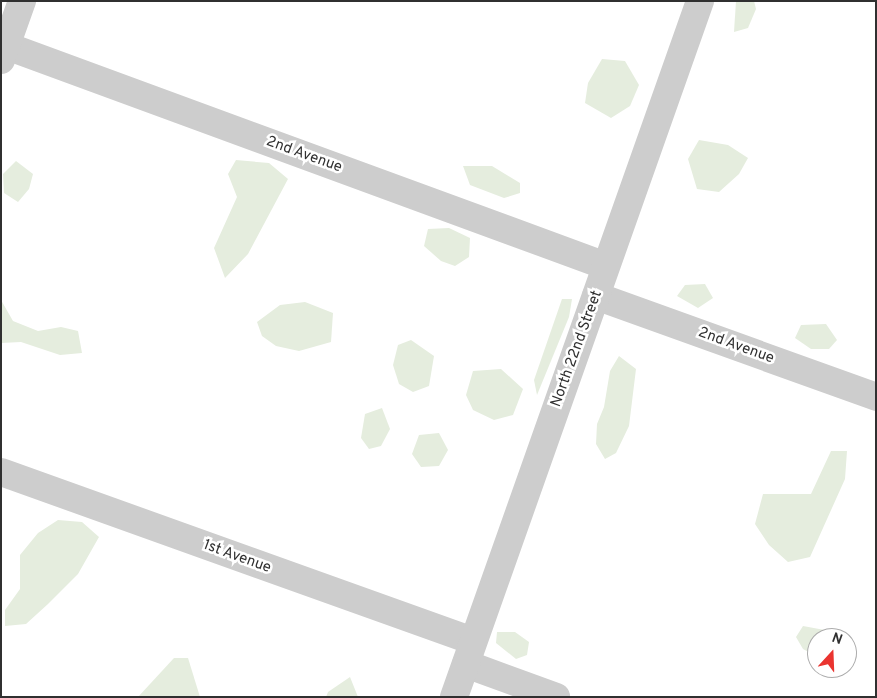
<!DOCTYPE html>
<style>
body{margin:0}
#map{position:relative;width:877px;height:698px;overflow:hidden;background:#fff;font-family:Overpass,sans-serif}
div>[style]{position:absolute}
.green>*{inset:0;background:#e5edde}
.minor>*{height:28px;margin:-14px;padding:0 14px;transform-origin:14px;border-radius:14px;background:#cdcdcd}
span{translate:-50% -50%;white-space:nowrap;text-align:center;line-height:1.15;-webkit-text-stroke:5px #fff;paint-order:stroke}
.street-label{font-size:15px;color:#303030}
.frame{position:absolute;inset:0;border:2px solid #303030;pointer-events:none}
.north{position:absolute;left:807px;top:628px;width:50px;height:50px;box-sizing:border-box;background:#fff;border:1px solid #acacac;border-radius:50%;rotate:20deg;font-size:14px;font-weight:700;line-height:20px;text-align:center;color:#303030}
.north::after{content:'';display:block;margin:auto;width:18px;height:22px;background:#ea3430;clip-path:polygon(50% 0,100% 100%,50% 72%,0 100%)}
</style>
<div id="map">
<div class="green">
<i style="clip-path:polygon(736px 1px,754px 1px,756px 9px,748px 28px,734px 32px)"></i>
<i style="clip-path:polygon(602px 59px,625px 61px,639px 85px,630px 106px,611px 118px,585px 103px,588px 83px)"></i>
<i style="clip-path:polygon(699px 140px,728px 145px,748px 158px,739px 174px,719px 192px,697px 189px,688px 159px)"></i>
<i style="clip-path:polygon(236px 160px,269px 163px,288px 179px,248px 254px,225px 278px,214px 248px,237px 197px,228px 174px)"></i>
<i style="clip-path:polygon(16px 161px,33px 174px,29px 189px,18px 202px,4px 193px,3px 174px)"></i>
<i style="clip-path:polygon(463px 166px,492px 166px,520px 183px,520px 193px,504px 198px,470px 185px)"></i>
<i style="clip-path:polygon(449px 228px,470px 238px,469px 257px,455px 266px,441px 261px,424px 246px,428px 229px)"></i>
<i style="clip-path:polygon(705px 284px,713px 298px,698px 308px,677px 296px,685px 285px)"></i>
<i style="clip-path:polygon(562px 299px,572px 299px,569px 317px,537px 395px,534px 380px)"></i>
<i style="clip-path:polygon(1px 300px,13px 321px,38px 331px,61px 327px,78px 331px,82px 353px,60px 355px,21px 342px,1px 343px)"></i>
<i style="clip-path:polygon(305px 302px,333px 313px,331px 342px,299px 351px,276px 346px,262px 336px,257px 322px,280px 305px)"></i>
<i style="clip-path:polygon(826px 324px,837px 340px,829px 349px,811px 349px,795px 338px,801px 325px)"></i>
<i style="clip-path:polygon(411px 340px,434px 356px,429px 386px,413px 392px,399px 384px,393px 365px,398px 345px)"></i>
<i style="clip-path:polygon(619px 356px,636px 369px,629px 426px,616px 453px,605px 459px,596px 444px,597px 424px,604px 407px,610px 371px)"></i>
<i style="clip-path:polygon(501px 369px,523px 389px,513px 415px,494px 420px,473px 410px,466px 395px,473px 371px)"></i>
<i style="clip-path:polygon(382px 408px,390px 429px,381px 446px,369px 449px,361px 438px,365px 414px)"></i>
<i style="clip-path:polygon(439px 433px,448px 450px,439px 466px,421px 467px,412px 454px,419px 435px)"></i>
<i style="clip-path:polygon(831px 451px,847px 451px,845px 479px,810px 557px,788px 562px,769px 545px,755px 524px,763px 494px,811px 494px)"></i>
<i style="clip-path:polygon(58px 520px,82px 522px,99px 537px,78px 574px,48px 604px,26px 624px,5px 626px,5px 610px,20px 589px,20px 555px,38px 533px)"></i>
<i style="clip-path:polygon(803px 626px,830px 631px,836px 638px,817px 638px,816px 656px,803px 649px,796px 637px)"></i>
<i style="clip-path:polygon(497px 632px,515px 632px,529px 642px,527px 655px,516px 659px,496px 643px)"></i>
<i style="clip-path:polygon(174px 658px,188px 658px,200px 697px,138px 697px)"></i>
<i style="clip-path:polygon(350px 677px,358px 697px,326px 697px,328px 692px)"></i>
</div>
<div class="minor">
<i style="left:1px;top:44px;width:644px;rotate:20.15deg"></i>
<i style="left:1px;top:60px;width:63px;rotate:-70.4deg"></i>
<i style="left:596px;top:296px;width:298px;rotate:19.8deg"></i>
<i style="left:1px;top:472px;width:501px;rotate:19.7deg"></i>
<i style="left:466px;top:664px;width:96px;rotate:20.1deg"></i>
<i style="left:454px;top:697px;width:738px;rotate:-70.53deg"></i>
</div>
<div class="street-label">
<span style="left:304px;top:155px;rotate:20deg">2nd Avenue</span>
<span style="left:736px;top:346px;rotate:20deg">2nd Avenue</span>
<span style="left:577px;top:349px;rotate:-70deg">North 22nd Street</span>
<span style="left:237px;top:557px;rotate:20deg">1st Avenue</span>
</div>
<div class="frame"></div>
<div class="north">N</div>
</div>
